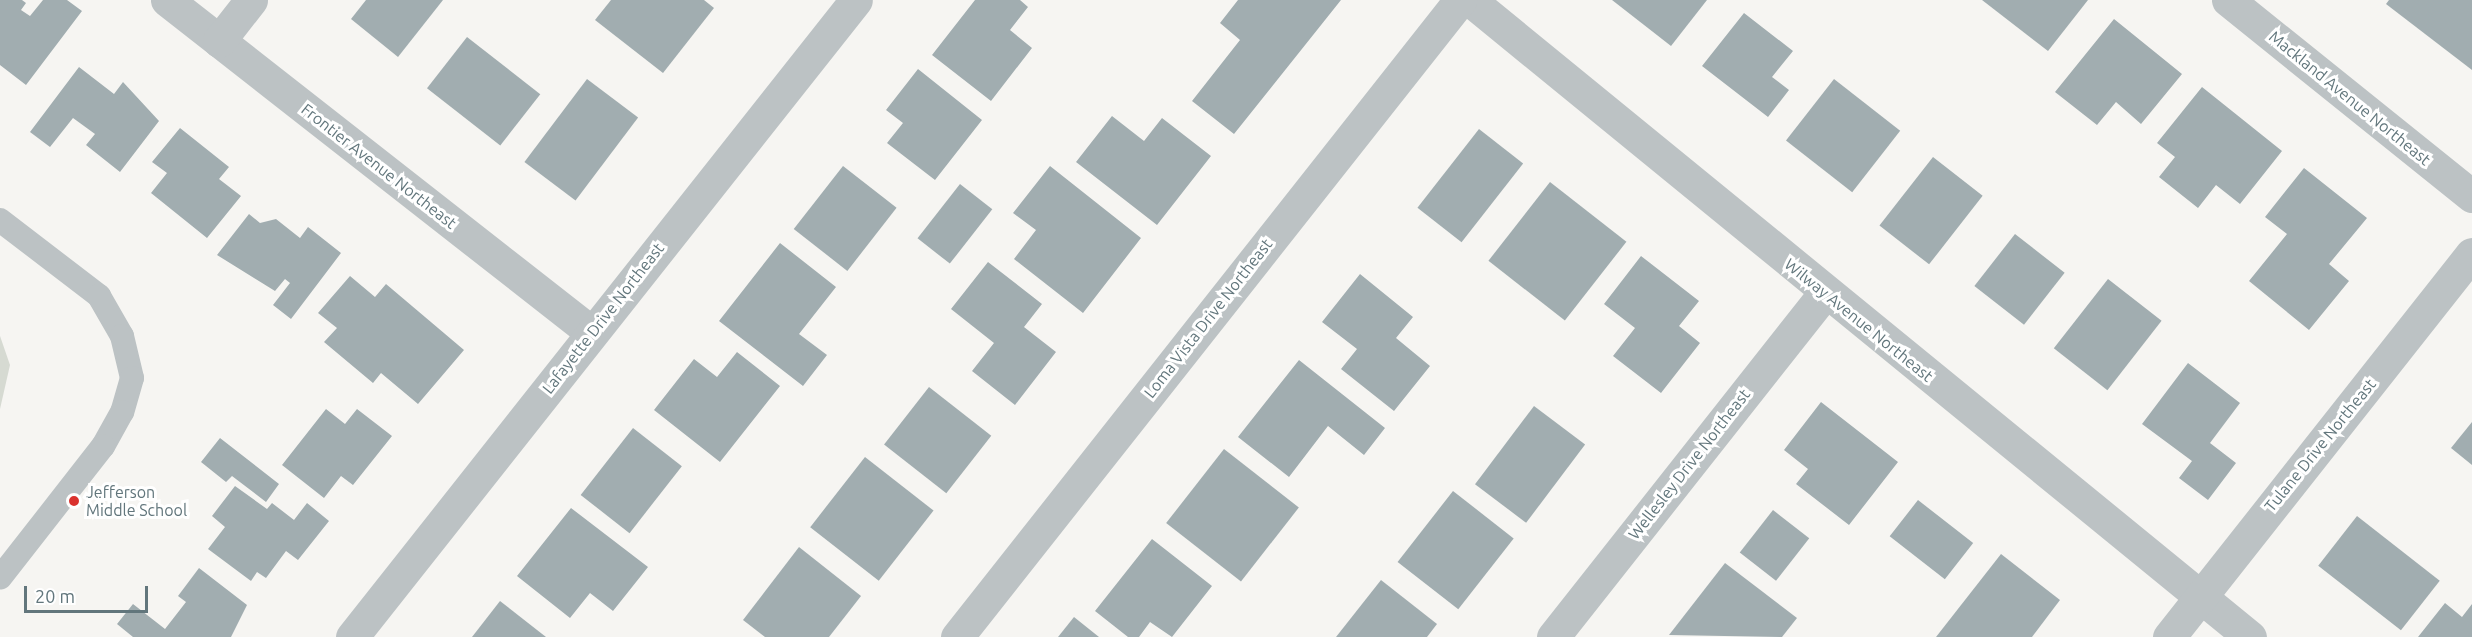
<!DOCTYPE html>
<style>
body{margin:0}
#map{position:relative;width:2472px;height:637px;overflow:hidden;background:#f6f5f2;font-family:Ubuntu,sans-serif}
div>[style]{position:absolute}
.green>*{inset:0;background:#d6dad2}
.building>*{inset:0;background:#a1adb0;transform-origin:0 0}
.lane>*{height:24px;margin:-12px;padding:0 12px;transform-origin:12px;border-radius:12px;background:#bcc2c4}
.street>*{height:33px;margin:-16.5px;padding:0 16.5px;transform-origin:16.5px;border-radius:16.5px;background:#bcc2c4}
.dots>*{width:16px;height:16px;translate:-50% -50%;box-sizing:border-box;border:3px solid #fff;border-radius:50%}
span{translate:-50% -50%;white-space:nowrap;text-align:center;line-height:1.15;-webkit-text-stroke:6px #fff;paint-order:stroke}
.street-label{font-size:16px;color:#62767c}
.poi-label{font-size:16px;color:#62767c}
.left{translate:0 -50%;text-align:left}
.scale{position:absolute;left:24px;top:586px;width:124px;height:27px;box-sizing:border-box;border:3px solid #62767c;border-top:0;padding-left:8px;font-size:18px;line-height:21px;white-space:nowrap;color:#62767c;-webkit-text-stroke:4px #fff;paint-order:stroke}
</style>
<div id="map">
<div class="green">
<i style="clip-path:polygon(0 336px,10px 365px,0 409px)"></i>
</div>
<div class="building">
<i style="clip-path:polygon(0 0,22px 0,26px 3px,21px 10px,30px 16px,43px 0,67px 0,82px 11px,26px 85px,0 65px)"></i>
<i style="clip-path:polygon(366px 0,443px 0,398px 57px,351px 19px)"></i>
<i style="clip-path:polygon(611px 0,704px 0,714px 8px,663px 73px,595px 20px)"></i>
<i style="clip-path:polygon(975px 0,1020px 0,1028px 7px,1010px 30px,1032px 48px,991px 101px,932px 55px)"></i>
<i style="clip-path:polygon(1238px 0,1341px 0,1234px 134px,1192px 101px,1240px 40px,1220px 23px)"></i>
<i style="clip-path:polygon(1612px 0,1707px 0,1671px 46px)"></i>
<i style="clip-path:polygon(1982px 0,2088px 0,2048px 51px)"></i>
<i style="clip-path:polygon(2389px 0,2472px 0,2472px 70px,2386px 4px)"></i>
<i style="clip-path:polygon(1744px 13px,1793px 51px,1772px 77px,1789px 90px,1768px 117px,1702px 66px)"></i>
<i style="clip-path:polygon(2114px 19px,2182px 74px,2141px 124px,2116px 102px,2097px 125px,2055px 92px)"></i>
<i style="left:467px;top:37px;width:93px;height:65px;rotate:38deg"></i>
<i style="clip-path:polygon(79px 67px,114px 94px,123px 82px,159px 121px,120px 172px,86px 145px,95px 134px,73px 118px,50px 147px,30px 132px)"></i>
<i style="clip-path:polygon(918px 69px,982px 120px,935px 180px,887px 143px,903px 123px,886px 110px)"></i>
<i style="left:587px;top:79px;width:64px;height:104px;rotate:37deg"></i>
<i style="left:1834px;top:79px;width:84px;height:78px;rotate:38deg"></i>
<i style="clip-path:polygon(2202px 87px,2282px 151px,2240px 204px,2216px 185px,2198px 208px,2159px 177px,2175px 157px,2157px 143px)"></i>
<i style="clip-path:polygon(1112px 116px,1144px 141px,1162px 118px,1211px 156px,1157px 225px,1076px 162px)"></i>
<i style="clip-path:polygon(180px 128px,229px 167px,219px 179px,241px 196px,207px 238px,151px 193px,167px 173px,152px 162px)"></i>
<i style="left:1479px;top:129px;width:56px;height:100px;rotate:38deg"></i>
<i style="left:1933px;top:157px;width:63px;height:87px;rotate:38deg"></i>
<i style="left:843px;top:166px;width:68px;height:80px;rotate:38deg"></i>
<i style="clip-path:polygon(1050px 166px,1141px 238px,1083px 313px,1014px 259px,1036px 230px,1013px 213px)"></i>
<i style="clip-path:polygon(2304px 168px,2367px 218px,2329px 264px,2349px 281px,2309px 330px,2249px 281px,2287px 234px,2265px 217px)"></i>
<i style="left:1550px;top:182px;width:97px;height:100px;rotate:38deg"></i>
<i style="left:960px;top:184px;width:41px;height:69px;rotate:38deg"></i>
<i style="clip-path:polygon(249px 214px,260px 223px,276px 219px,300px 238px,308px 227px,341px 253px,291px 319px,273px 305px,290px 283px,285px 279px,275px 291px,217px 255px)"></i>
<i style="left:2015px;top:234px;width:63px;height:66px;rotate:38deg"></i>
<i style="clip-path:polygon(780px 243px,836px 287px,799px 334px,827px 355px,803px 386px,719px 321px)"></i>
<i style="clip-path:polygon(1641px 256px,1699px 301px,1679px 326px,1700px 343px,1661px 393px,1613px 356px,1635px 328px,1604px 304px)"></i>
<i style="clip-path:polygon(988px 262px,1042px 304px,1024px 327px,1056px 352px,1015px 405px,972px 371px,994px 343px,951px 309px)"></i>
<i style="clip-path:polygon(1360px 274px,1413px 317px,1396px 338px,1430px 366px,1394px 411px,1341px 369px,1357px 349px,1322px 322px)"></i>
<i style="clip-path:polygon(350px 276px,375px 297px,386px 284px,464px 350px,418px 404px,381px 373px,373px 383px,324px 342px,337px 328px,318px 313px)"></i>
<i style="left:2108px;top:279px;width:68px;height:88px;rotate:38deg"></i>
<i style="clip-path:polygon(737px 352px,780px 386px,720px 462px,654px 410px,694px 359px,717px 377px)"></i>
<i style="clip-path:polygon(1299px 360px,1385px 428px,1364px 455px,1328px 426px,1289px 477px,1238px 437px)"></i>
<i style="clip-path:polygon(2188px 363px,2240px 403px,2210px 443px,2236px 463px,2208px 500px,2179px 478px,2192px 461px,2142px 424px)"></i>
<i style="left:929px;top:387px;width:79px;height:73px;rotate:38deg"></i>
<i style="clip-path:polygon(1821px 402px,1898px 462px,1849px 525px,1796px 484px,1808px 469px,1784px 450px)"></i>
<i style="left:1534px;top:406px;width:64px;height:98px;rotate:37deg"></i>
<i style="clip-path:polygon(326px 409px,345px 424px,357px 409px,392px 436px,353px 485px,341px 476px,324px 498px,282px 465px)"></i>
<i style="clip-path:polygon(2472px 422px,2472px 465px,2451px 448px)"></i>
<i style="left:633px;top:428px;width:62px;height:85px;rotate:38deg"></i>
<i style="clip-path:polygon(220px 438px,279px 484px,266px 502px,232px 476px,226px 482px,201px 462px)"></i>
<i style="left:1224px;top:449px;width:95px;height:94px;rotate:38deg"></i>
<i style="left:865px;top:457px;width:87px;height:89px;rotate:38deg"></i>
<i style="clip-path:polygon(235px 486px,267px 509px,272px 503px,294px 520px,307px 503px,329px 521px,298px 560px,286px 551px,266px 578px,257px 572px,251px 581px,208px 549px,225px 527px,212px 516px)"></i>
<i style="left:1453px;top:491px;width:77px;height:90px;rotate:38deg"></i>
<i style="left:1918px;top:500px;width:70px;height:46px;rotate:38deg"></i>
<i style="clip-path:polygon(571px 508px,648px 567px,613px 611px,590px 593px,570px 618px,517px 576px)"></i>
<i style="left:1773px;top:510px;width:46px;height:54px;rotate:38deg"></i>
<i style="left:2357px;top:516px;width:105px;height:63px;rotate:38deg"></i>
<i style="clip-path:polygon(1152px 539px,1212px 586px,1172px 637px,1150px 622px,1139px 637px,1128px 637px,1095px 611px)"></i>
<i style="clip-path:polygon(799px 547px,861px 596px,829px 637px,765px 637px,743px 620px)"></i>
<i style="clip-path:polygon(2001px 554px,2060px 600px,2032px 637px,1936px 637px)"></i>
<i style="clip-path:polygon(1725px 563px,1797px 618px,1782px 637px,1669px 635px)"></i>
<i style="clip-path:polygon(199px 568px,247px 605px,231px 637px,133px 637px,117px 624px,133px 604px,165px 629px,186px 602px,178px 596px)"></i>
<i style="clip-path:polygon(1381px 580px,1437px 624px,1427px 637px,1336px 637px)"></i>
<i style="clip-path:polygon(500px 601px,546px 637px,472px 637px)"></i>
<i style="clip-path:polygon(2445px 603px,2462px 617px,2472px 604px,2472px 637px,2418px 637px)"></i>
<i style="clip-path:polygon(1074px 617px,1099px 637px,1058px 637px)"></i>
</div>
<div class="lane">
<i style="left:0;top:220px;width:125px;rotate:37.5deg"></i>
<i style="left:99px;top:296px;width:46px;rotate:60.1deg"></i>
<i style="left:122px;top:336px;width:43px;rotate:76.6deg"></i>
<i style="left:132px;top:378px;width:35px;rotate:106deg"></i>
<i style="left:122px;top:412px;width:39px;rotate:119deg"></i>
<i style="left:103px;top:446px;width:167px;rotate:128deg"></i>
</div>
<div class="street">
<i style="left:167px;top:0;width:539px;rotate:38.06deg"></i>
<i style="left:1470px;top:0;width:1007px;rotate:39.24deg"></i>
<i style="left:2228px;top:0;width:313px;rotate:38.8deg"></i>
<i style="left:219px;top:41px;width:52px;rotate:-52deg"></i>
<i style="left:352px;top:637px;width:812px;rotate:-51.65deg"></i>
<i style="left:957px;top:637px;width:812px;rotate:-51.7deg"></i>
<i style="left:1553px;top:637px;width:439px;rotate:-51.7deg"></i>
<i style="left:2169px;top:637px;width:488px;rotate:-51.7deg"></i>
</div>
<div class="dots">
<i style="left:74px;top:501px;background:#da322e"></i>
</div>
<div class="street-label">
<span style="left:2350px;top:98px;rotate:39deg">Mackland Avenue Northeast</span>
<span style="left:379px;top:166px;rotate:38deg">Frontier Avenue Northeast</span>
<span style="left:603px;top:318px;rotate:-52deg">Lafayette Drive Northeast</span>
<span style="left:1208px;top:318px;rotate:-52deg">Loma Vista Drive Northeast</span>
<span style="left:1859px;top:320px;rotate:39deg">Wilway Avenue Northeast</span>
<span style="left:2320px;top:445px;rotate:-51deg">Tulane Drive Northeast</span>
<span style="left:1689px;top:464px;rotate:-52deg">Wellesley Drive Northeast</span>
</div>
<div class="poi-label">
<span class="left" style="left:86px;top:501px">Jefferson<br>Middle School</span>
</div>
<div class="scale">20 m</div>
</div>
